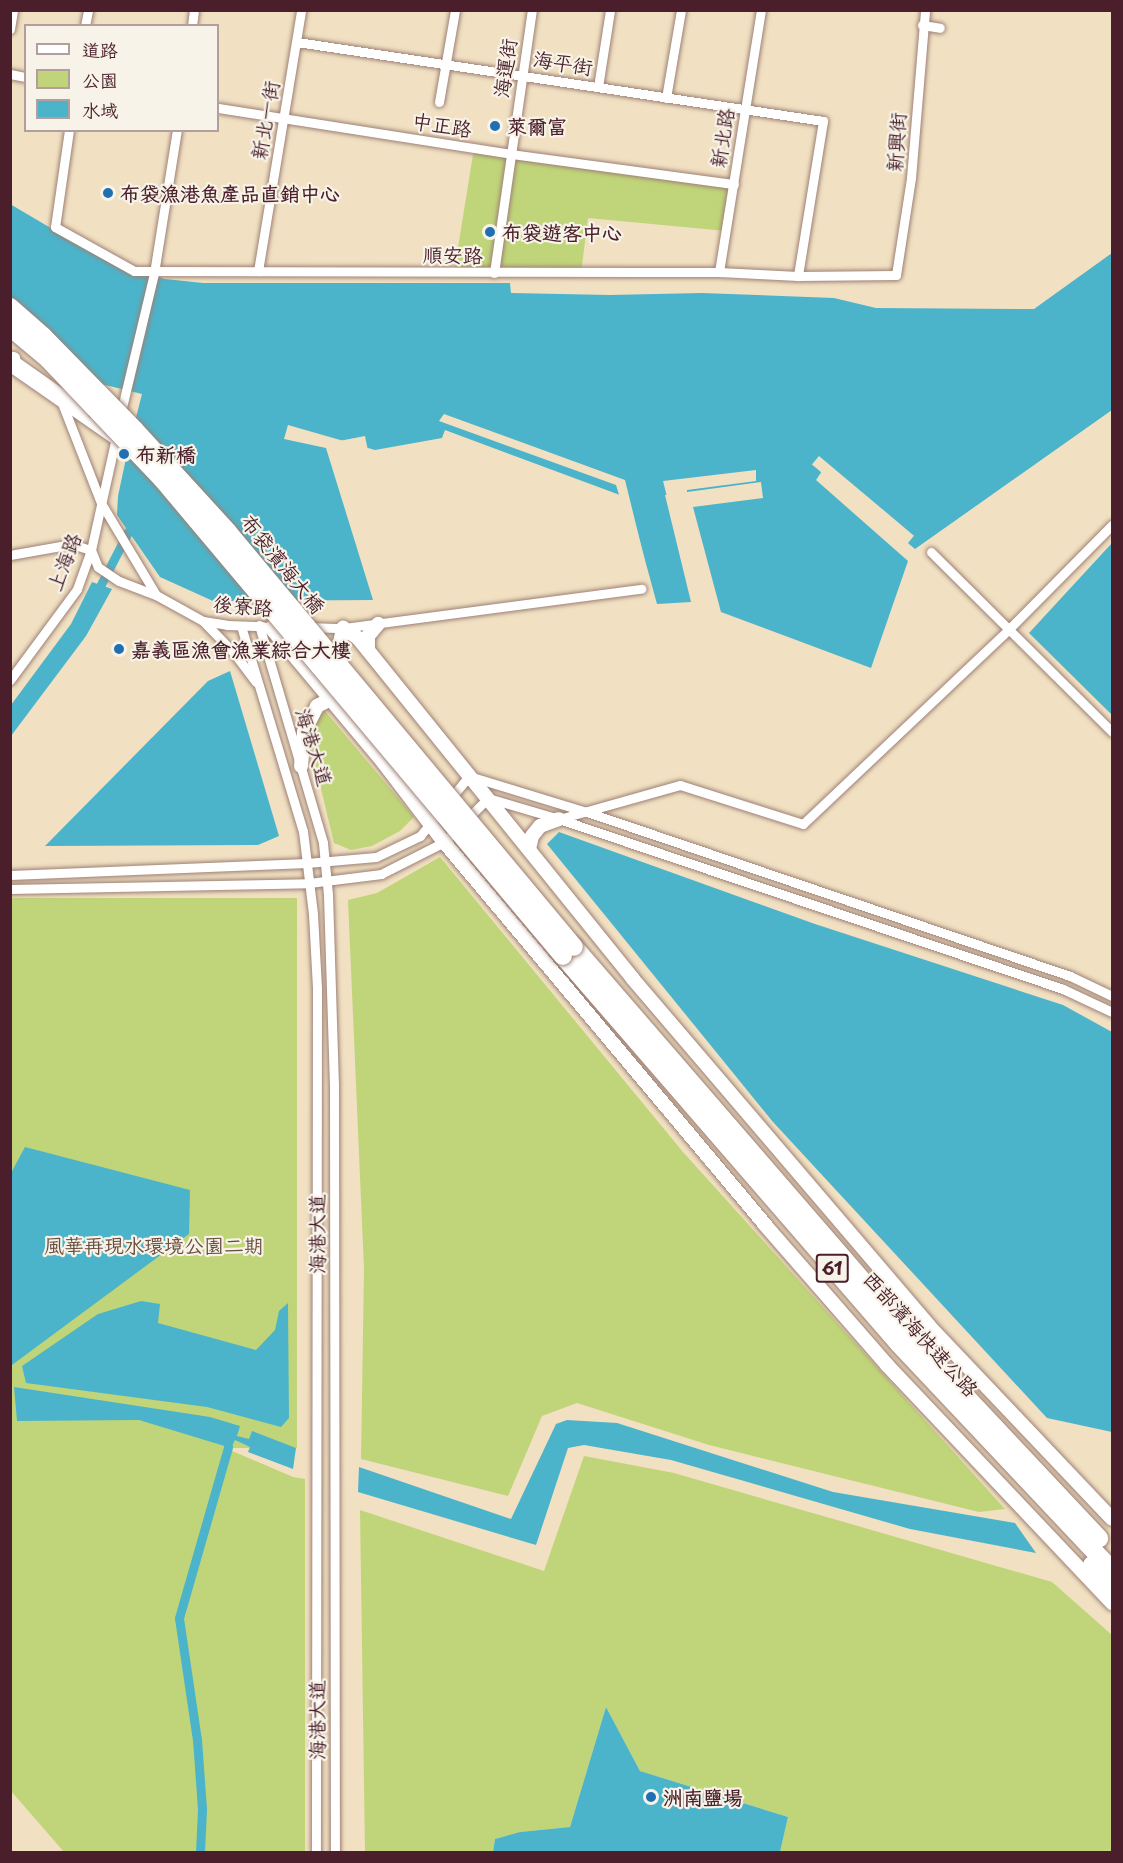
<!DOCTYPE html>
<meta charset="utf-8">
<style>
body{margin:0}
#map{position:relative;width:1123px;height:1863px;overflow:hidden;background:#f1e0c2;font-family:"Playpen Sans","LXGW WenKai TC",sans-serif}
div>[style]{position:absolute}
.green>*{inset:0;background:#c0d579;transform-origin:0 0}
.water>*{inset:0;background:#4bb4ca}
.pier>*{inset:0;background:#f1e0c2;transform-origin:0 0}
.canal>*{height:9px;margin:-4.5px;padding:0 4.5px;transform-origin:4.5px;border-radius:4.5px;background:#4bb4ca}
.roads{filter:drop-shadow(0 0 2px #9e8076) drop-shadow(0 0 2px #9e8076)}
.street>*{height:9px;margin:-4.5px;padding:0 4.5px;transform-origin:4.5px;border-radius:4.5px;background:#fff}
.secondary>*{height:14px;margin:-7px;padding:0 7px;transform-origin:7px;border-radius:7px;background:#fff}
.highway>*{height:18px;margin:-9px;padding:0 9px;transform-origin:9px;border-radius:9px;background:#fff}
.bridges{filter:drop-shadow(0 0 2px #9e8076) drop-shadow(0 0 2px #9e8076)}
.highway-bridge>*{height:18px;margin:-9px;padding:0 9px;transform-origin:9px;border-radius:9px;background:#fff}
.dots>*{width:16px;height:16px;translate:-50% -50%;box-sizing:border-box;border:3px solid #f7f3e8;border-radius:50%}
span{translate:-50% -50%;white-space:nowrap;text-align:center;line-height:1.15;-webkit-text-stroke:4.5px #f7f3e8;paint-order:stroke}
.shield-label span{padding:2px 4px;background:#f7f3e8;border:2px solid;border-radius:4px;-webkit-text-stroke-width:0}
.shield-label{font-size:18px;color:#4a1f2b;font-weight:700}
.street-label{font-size:20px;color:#4a1f2b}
.poi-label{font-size:20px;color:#4a1f2b;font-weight:700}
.left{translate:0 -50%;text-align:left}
.park-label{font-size:20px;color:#684c3e}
.frame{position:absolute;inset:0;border:12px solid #4a1f2b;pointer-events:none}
.legend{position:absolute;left:24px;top:24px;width:195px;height:108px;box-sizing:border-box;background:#f7f3e8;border:2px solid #b29e9c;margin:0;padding:8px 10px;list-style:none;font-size:18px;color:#4a1f2b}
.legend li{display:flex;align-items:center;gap:12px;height:30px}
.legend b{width:30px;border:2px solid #b29e9c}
</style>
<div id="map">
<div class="green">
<i style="clip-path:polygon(474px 148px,734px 184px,726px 231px,588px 218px,581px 273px,454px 273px)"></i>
<i style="clip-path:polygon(325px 711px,414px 817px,400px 831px,372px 846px,351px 850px,334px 843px,310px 743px,319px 716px)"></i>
<i style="clip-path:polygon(440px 857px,683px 1152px,1005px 1509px,979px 1512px,709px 1445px,577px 1403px,542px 1416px,508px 1496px,361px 1459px,364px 1269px,348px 900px,377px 893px)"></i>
<i style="left:297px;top:898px;width:550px;height:286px;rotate:90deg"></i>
<i style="clip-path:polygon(143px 1430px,209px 1441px,293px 1477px,305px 1479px,305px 1852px,64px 1852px,11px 1791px,11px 1436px)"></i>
<i style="clip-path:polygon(584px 1456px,674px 1473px,1052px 1582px,1112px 1635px,1112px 1852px,780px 1852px,788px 1817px,640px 1771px,606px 1707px,570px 1827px,520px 1832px,495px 1839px,493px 1852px,365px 1852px,360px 1510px,544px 1571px)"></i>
</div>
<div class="water">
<i style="clip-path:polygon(10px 204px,49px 227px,134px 271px,165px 279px,203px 283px,510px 283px,511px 293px,610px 295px,702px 293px,834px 298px,876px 308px,1034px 309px,1112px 253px,1112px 410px,915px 549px,822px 471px,816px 480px,908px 561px,871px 668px,721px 612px,693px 507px,763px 498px,761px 482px,665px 495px,691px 602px,657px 604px,628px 498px,445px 430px,442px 438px,375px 450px,288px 425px,284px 439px,326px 448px,373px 600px,213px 601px,160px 577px,117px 515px,118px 496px,128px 449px,142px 394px,81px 379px,11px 324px)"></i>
<i style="clip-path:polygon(1112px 543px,1112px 715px,1029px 633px)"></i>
<i style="clip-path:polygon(92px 582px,112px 589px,86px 636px,11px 736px,11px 705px,71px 624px)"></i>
<i style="clip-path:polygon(230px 671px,279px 836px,258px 845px,45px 846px,208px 681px)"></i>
<i style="clip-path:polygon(559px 832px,815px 924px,1063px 1005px,1112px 1032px,1112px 1432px,1047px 1418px,773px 1122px,547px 844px)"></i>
<i style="clip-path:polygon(25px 1147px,190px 1190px,189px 1234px,12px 1365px,11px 1173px)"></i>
<i style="clip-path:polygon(141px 1301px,160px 1304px,158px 1323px,256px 1350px,275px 1330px,279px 1311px,288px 1303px,289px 1418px,281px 1427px,207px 1407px,26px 1383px,22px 1366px,98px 1314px)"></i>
<i style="clip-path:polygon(14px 1387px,210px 1417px,240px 1426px,237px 1436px,249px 1439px,252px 1431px,296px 1448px,293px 1469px,248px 1452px,250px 1447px,235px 1440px,231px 1448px,139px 1420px,17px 1421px)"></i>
<i style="clip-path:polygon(567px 1420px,617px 1423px,833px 1492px,1015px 1523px,1036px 1553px,910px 1529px,671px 1460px,584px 1445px,568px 1448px,536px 1545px,358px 1492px,359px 1467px,511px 1519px,556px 1424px)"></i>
<i style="clip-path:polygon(606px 1707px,640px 1771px,788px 1817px,780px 1852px,493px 1852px,495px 1839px,520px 1832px,570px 1827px)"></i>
</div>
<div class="pier">
<i style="clip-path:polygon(444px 414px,625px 480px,645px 561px,642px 562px,626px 501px,620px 498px,616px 485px,439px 421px)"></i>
<i style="clip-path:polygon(365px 436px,368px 451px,339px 441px)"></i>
<i style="left:819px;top:456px;width:124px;height:11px;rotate:40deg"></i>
<i style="clip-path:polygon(756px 470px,756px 481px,687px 490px,687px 495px,669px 497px,689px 582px,663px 481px)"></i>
</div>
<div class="canal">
<i style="left:96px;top:594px;width:70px;rotate:-62.7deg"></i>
<i style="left:200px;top:1852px;width:43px;rotate:-87.3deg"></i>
<i style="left:202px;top:1809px;width:69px;rotate:-94.1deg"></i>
<i style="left:197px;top:1740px;width:123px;rotate:-98.4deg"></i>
<i style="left:179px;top:1618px;width:178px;rotate:-74deg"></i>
</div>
<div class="roads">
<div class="street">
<i style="left:922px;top:25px;width:18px;rotate:9deg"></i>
<i style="left:85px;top:26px;width:16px;rotate:-79deg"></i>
<i style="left:192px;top:26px;width:16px;rotate:-83deg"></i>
<i style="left:10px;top:29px;width:19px;rotate:-81deg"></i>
<i style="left:297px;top:42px;width:532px;rotate:8.54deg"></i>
<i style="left:823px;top:121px;width:157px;rotate:99.2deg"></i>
<i style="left:10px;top:74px;width:16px;rotate:11deg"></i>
<i style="left:598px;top:87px;width:78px;rotate:-81.1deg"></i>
<i style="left:666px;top:98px;width:89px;rotate:-80.3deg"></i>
<i style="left:439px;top:102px;width:93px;rotate:-80.1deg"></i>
<i style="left:218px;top:108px;width:297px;rotate:8.9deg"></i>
<i style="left:511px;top:154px;width:225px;rotate:7.7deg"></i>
<i style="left:69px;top:130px;width:98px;rotate:98.2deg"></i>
<i style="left:55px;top:227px;width:90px;rotate:29.1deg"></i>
<i style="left:134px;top:271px;width:585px;rotate:0.1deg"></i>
<i style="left:719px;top:272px;width:79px;rotate:2.9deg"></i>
<i style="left:798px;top:276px;width:98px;rotate:-0.6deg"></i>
<i style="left:896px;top:275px;width:98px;rotate:-81.2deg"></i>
<i style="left:911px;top:178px;width:169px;rotate:-85.2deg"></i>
<i style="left:258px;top:271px;width:265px;rotate:-80.6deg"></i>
<i style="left:719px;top:272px;width:265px;rotate:-80.9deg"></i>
<i style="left:494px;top:273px;width:266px;rotate:-81.8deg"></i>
<i style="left:10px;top:357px;width:94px;rotate:35deg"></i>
<i style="left:10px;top:367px;width:128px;rotate:34.8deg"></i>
<i style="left:62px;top:403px;width:107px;rotate:68.7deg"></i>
<i style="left:101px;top:503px;width:107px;rotate:59.1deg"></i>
<i style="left:120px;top:416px;width:147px;rotate:-76.6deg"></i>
<i style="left:154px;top:273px;width:145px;rotate:-80.9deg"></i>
<i style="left:931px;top:552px;width:255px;rotate:44.8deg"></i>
<i style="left:10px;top:555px;width:63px;rotate:-10.1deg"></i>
<i style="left:72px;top:544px;width:20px;rotate:18deg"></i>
<i style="left:91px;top:550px;width:18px;rotate:68deg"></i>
<i style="left:98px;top:567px;width:25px;rotate:34deg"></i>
<i style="left:119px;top:581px;width:40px;rotate:21deg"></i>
<i style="left:156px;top:595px;width:54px;rotate:29deg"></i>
<i style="left:203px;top:621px;width:24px;rotate:9deg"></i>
<i style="left:227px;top:625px;width:36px;rotate:2deg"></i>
<i style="left:205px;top:623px;width:42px;rotate:46deg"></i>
<i style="left:234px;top:653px;width:36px;rotate:53deg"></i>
<i style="left:259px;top:625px;width:227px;rotate:73.6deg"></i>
<i style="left:323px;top:843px;width:52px;rotate:84.5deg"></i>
<i style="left:328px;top:895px;width:189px;rotate:88.2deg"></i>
<i style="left:334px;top:1084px;width:768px;rotate:89.93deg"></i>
<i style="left:241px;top:626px;width:214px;rotate:73.2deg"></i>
<i style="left:303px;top:831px;width:84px;rotate:83.1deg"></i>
<i style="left:313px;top:914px;width:75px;rotate:86.9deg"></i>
<i style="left:317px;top:989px;width:863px;rotate:90.07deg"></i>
<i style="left:307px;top:627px;width:36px;rotate:2deg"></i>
<i style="left:343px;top:628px;width:301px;rotate:-7.5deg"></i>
<i style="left:10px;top:680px;width:113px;rotate:-53.6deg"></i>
<i style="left:77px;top:589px;width:41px;rotate:-70.3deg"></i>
<i style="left:91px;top:550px;width:120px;rotate:-77.5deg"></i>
<i style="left:559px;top:819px;width:126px;rotate:-15.7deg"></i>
<i style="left:680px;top:785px;width:129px;rotate:17.6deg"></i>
<i style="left:803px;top:824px;width:285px;rotate:-43.4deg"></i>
<i style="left:1010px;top:628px;width:145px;rotate:-45.3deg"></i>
<i style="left:10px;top:875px;width:297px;rotate:-2.3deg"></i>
<i style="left:307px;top:863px;width:69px;rotate:-5deg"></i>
<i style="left:376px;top:857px;width:49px;rotate:-25.5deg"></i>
<i style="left:420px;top:836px;width:77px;rotate:-50.8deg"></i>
<i style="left:469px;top:776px;width:123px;rotate:17deg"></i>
<i style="left:587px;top:812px;width:510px;rotate:18.75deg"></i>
<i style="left:1070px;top:976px;width:47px;rotate:25.5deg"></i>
<i style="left:10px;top:889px;width:299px;rotate:-1.1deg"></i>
<i style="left:309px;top:883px;width:73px;rotate:-7.1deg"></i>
<i style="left:381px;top:874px;width:71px;rotate:-26.9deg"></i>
<i style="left:444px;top:842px;width:62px;rotate:-45deg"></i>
<i style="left:488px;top:798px;width:74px;rotate:16.5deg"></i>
<i style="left:559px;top:819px;width:532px;rotate:18.64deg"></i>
<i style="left:1063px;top:989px;width:54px;rotate:25.1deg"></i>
</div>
<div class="secondary">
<i style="left:10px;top:361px;width:4px;rotate:-34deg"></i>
<i style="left:271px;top:628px;width:175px;rotate:50.1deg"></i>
<i style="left:383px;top:762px;width:101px;rotate:52.7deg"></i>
<i style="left:444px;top:842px;width:500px;rotate:50deg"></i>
<i style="left:765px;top:1225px;width:186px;rotate:48.9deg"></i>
<i style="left:887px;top:1365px;width:328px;rotate:46.6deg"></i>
<i style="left:368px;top:650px;width:14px;rotate:-90deg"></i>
<i style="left:368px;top:636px;width:16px;rotate:-50deg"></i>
<i style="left:339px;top:668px;width:16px;rotate:-94deg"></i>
<i style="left:338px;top:652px;width:25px;rotate:-78deg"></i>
<i style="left:343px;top:628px;width:18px;rotate:34deg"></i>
<i style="left:358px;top:638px;width:438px;rotate:51.1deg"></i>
<i style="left:633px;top:979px;width:455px;rotate:49.5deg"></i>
<i style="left:928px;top:1325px;width:267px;rotate:46.5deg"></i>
<i style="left:301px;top:766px;width:34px;rotate:-85deg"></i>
<i style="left:304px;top:732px;width:29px;rotate:-63deg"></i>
<i style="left:317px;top:706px;width:16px;rotate:-27deg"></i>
<i style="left:529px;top:849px;width:13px;rotate:-77deg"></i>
<i style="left:532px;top:836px;width:13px;rotate:-51deg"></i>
<i style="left:540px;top:826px;width:20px;rotate:-20deg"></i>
</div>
<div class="highway">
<i style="left:574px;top:947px;width:538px;rotate:49.14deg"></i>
<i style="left:926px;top:1354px;width:253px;rotate:46.8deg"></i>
<i style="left:563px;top:956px;width:513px;rotate:49.11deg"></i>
<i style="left:899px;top:1344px;width:311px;rotate:46.7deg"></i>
<i style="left:1092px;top:1565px;width:30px;rotate:48deg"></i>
</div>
</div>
<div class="bridges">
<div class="highway-bridge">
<i style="left:10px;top:307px;width:44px;rotate:41.3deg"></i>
<i style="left:43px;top:336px;width:132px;rotate:45.6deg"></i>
<i style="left:135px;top:430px;width:138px;rotate:47.6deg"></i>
<i style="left:228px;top:532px;width:540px;rotate:50.18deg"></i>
<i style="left:10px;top:327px;width:50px;rotate:40.1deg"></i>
<i style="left:48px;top:359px;width:166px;rotate:46.5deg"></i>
<i style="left:162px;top:479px;width:623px;rotate:49.95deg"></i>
</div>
</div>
<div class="dots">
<i style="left:495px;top:126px;background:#1f6fb2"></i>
<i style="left:108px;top:193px;background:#1f6fb2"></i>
<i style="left:490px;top:232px;background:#1f6fb2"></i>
<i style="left:124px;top:454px;background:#1f6fb2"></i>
<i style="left:119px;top:649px;background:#1f6fb2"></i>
<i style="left:651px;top:1797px;background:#1f6fb2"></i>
</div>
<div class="shield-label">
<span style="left:832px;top:1268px">61</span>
</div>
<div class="street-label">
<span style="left:563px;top:63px;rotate:9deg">海平街</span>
<span style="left:505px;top:68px;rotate:-82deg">海運街</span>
<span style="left:265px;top:120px;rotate:-80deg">新北一街</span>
<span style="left:442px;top:125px;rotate:9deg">中正路</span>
<span style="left:722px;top:138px;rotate:-81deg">新北路</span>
<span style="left:896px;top:142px;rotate:-86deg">新興街</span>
<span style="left:453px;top:255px;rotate:1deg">順安路</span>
<span style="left:64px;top:562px;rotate:-69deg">上海路</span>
<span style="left:283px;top:564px;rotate:51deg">布袋濱海大橋</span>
<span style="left:243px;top:606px;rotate:5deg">後寮路</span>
<span style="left:314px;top:747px;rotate:73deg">海港大道</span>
<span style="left:317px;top:1234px;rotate:-90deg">海港大道</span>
<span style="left:921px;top:1334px;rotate:48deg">西部濱海快速公路</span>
<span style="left:317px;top:1720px;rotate:-90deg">海港大道</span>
</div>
<div class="poi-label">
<span class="left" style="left:507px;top:126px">萊爾富</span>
<span class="left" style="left:120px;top:193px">布袋漁港魚產品直銷中心</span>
<span class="left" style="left:502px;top:232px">布袋遊客中心</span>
<span class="left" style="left:136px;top:454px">布新橋</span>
<span class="left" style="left:131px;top:649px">嘉義區漁會漁業綜合大樓</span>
<span class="left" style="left:663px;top:1797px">洲南鹽場</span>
</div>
<div class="park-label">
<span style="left:154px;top:1245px">風華再現水環境公園二期</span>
</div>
<div class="frame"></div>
<ul class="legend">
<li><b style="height:8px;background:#fff"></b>道路</li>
<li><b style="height:16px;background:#c0d579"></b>公園</li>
<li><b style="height:16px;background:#4bb4ca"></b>水域</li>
</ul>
</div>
